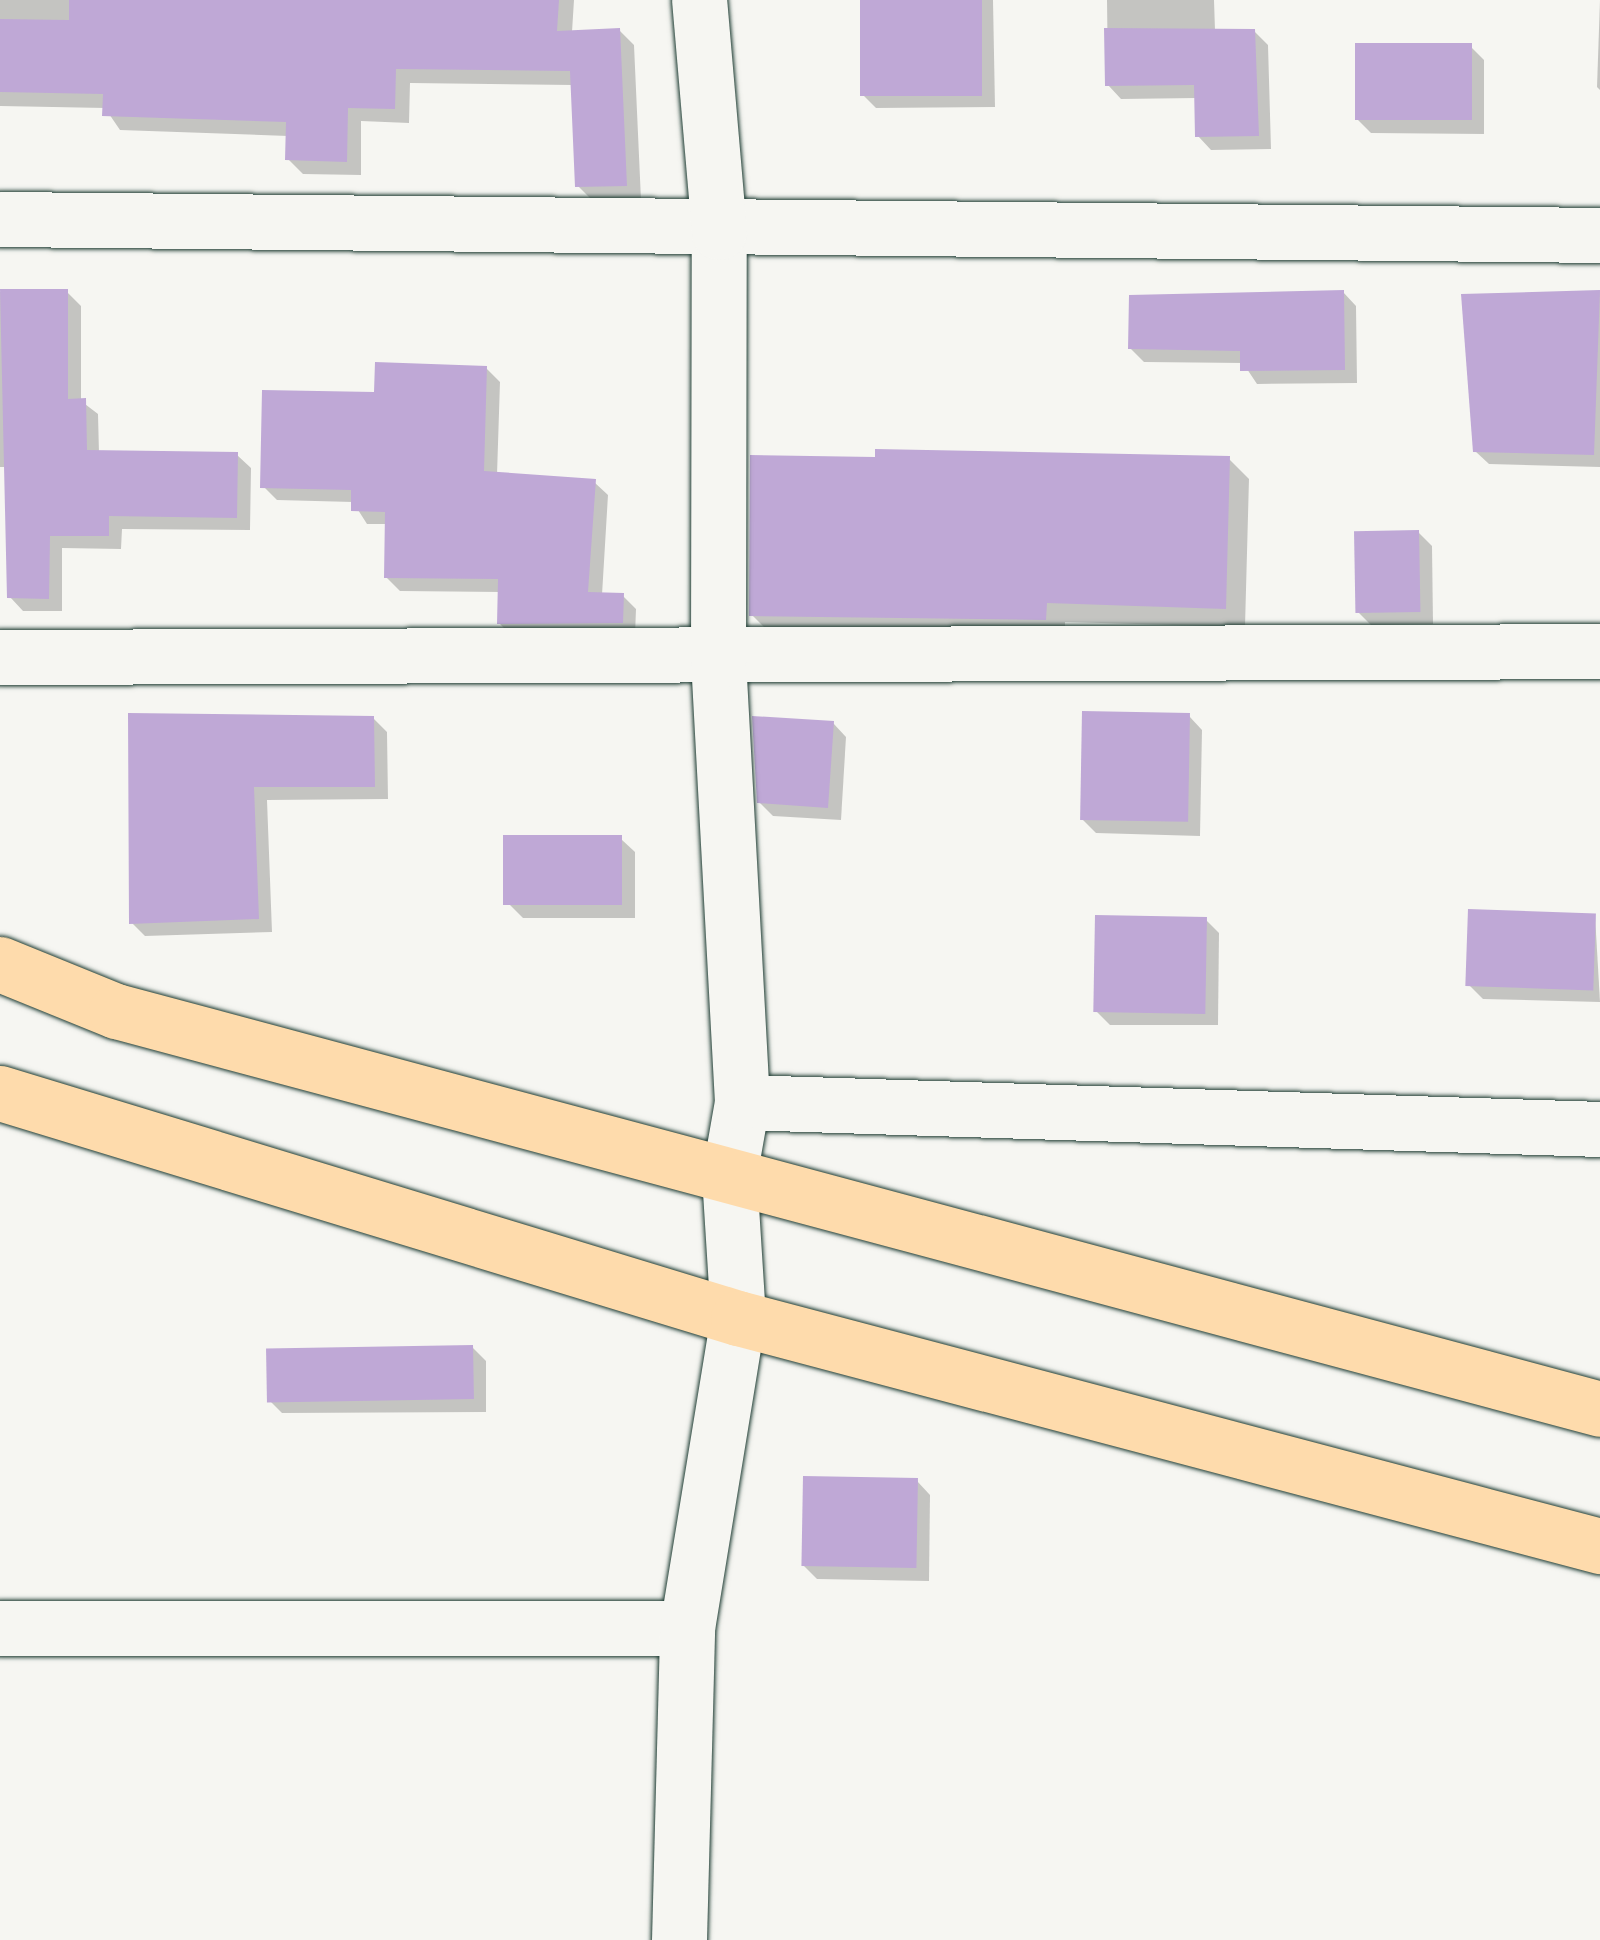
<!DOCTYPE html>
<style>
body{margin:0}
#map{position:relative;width:1600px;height:1940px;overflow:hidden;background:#f6f6f2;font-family:Pangolin,sans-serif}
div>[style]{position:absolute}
.shadow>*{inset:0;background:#0003}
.building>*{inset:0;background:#bfa8d6;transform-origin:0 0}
.roads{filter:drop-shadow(0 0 2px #1f3d34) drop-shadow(0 0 2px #1f3d34)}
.minor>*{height:55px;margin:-27.5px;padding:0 27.5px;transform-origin:27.5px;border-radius:27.5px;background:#f6f6f2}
.major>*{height:55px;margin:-27.5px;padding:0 27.5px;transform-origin:27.5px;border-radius:27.5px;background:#fedbac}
span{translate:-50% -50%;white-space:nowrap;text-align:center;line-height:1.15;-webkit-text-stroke:10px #f6f6f2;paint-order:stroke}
</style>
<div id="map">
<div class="shadow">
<i style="clip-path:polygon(0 0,574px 0,572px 32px,619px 30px,634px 45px,641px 200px,593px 201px,578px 186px,573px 85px,410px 83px,409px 123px,361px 121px,361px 175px,303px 174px,288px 159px,288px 136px,120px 130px,105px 108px,0 106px)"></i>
<i style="clip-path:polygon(866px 0,993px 0,995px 107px,876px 108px,862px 94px)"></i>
<i style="clip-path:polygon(1107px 0,1214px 0,1215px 30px,1254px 31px,1268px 45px,1271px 149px,1211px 150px,1198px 136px,1197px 98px,1121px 99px,1108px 85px)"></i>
<i style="clip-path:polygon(1600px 0,1600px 90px,1597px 87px)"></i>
<i style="clip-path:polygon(1471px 47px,1484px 60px,1484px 134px,1371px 133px,1357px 119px)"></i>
<i style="clip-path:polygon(1600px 291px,1600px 467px,1489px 464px,1475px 451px,1463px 296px)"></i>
<i style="clip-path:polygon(0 292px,67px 292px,81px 306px,81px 401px,98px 414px,99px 453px,237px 455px,251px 468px,250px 530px,122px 529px,121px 549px,62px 548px,62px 611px,23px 611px,10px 597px,10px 467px,0 467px)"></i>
<i style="clip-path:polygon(1343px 292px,1356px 306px,1357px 383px,1257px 384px,1243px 363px,1144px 362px,1130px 348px)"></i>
<i style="clip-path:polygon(486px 368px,500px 382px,497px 475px,594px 482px,608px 495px,602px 595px,623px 596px,636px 609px,635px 636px,513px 637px,499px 623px,500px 592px,400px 591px,386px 577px,387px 524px,367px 524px,353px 502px,277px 500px,263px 486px,377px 394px)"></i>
<i style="clip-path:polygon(1229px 459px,1249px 479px,1245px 627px,1065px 622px,1065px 638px,772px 635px,752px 615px)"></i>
<i style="clip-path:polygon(1418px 532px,1432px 546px,1433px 624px,1371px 625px,1358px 612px)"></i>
<i style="clip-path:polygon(130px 715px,373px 718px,387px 732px,388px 799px,267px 800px,272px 932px,145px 936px,131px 922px)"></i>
<i style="clip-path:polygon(1189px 716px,1202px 730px,1200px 836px,1096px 833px,1082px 819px)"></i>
<i style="clip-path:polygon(833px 723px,846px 737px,841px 820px,773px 816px,759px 802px)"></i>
<i style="clip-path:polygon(621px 839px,635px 852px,635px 918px,523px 918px,509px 904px)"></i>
<i style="clip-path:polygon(1595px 915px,1600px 1002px,1483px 999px,1469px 985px)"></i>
<i style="clip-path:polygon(1205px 919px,1219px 933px,1218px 1025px,1110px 1025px,1096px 1011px)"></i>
<i style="clip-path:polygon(472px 1347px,486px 1361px,486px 1412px,282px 1413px,268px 1399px)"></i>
<i style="clip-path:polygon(917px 1481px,930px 1495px,929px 1581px,817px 1579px,804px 1566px)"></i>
</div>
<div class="building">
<i style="clip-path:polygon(69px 0,559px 0,557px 31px,620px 28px,627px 186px,575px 187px,570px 71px,396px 69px,395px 109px,348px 108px,347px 162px,285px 160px,286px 122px,102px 116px,103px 94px,0 92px,0 19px,69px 20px)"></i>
<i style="left:860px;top:0;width:122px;height:96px"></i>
<i style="clip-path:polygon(1104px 28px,1255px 29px,1259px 136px,1195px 137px,1194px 85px,1105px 86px)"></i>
<i style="left:1355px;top:43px;width:117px;height:77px"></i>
<i style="clip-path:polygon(0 289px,68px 289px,68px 399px,86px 398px,87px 450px,238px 452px,237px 518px,109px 516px,109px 536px,50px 536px,49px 599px,7px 598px)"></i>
<i style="clip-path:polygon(1344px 290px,1345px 370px,1240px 371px,1240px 351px,1128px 349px,1129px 295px)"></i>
<i style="clip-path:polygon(1600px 290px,1594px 455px,1473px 452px,1461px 294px)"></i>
<i style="clip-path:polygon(375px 362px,487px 366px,484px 471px,596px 479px,588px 592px,624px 593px,623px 623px,497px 624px,498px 579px,384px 578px,385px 512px,351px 511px,351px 490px,260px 488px,262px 390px,374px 392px)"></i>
<i style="clip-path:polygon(875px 449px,1230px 456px,1226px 609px,1047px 603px,1046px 620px,749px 616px,750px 455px,875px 457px)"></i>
<i style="left:1419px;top:530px;width:82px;height:65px;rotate:89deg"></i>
<i style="left:1082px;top:711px;width:108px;height:109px;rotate:1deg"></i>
<i style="clip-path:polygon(128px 713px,374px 716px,375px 787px,254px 787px,259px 919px,129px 924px)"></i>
<i style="clip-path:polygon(752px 716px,834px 721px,828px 808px,757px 803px)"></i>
<i style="left:503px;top:835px;width:119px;height:70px"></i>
<i style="left:1468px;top:909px;width:128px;height:77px;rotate:2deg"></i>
<i style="left:1095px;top:915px;width:112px;height:97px;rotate:1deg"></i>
<i style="left:473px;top:1345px;width:54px;height:207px;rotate:89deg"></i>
<i style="left:803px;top:1476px;width:115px;height:90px;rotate:1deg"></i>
</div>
<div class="roads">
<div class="minor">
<i style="left:0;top:219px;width:1600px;rotate:0.57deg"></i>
<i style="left:0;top:657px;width:1600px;rotate:-0.21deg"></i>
<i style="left:742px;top:1102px;width:858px;rotate:1.8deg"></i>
<i style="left:0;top:1628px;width:687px"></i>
<i style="left:679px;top:1940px;width:312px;rotate:-88.5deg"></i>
<i style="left:687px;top:1628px;width:314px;rotate:-80.7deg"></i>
<i style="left:738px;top:1318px;width:142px;rotate:-93.6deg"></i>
<i style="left:729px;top:1176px;width:75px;rotate:-80deg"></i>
<i style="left:742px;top:1102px;width:442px;rotate:-93.1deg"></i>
<i style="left:718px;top:661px;width:429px;rotate:-89.9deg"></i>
<i style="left:719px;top:232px;width:233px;rotate:-94.9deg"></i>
</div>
<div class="major">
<i style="left:0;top:964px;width:125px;rotate:22.1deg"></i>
<i style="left:116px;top:1011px;width:1536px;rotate:15.01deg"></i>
<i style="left:0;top:1093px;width:772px;rotate:16.96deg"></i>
<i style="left:738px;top:1318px;width:892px;rotate:14.82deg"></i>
</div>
</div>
</div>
